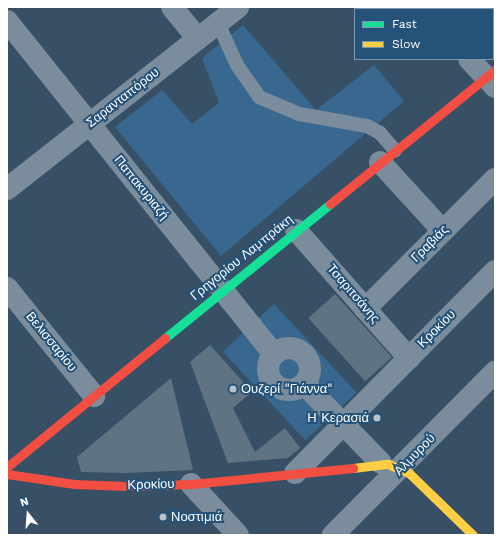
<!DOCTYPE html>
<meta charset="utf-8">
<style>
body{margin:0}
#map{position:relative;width:502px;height:542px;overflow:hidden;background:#375065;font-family:"Work Sans",sans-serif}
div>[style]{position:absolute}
.green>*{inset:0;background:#38688f;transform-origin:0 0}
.building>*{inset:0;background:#607382;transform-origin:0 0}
.lane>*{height:14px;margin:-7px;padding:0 7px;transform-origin:7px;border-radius:7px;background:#7b8d9c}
.street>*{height:22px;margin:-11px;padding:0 11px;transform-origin:11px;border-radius:11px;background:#7b8d9c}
.street>.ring{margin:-11px;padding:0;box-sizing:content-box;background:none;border:22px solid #7b8d9c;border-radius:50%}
.fast>*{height:9px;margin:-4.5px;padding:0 4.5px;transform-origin:4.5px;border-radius:4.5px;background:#16e098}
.slow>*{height:9px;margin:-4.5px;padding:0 4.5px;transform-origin:4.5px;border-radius:4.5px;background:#ffcf43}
.jam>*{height:9px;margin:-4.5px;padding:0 4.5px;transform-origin:4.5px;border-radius:4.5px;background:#f24e42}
.dots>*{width:11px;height:11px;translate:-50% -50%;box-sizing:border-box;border:2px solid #245278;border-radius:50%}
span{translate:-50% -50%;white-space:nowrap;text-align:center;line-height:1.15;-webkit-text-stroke:4px #245278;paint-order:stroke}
.street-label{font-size:13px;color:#fff}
.poi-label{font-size:13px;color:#fff}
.left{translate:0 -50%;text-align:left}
.right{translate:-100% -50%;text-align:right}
.frame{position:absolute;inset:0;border:8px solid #fff;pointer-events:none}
.legend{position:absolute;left:354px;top:8px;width:140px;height:52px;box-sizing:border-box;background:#245278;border:1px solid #7c97ae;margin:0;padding:5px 7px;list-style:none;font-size:12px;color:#fff}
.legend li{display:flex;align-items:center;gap:8px;height:20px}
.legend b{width:20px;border:1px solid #7c97ae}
.north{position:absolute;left:8px;top:494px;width:40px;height:40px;-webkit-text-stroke:3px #245278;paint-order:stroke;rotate:343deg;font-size:11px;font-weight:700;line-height:16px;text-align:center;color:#fff}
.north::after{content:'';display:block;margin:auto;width:14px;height:18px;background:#fff;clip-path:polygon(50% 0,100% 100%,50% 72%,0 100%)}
</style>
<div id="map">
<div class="green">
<i style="clip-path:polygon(243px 25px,316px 110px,374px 65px,404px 101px,221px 256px,115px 127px,162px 90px,192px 124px,219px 103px,202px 58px)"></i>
<i style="left:274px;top:304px;width:121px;height:70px;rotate:47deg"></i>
</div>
<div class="building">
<i style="left:335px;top:294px;width:85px;height:36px;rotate:48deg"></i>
<i style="clip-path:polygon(210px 345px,252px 392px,233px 408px,255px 452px,285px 428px,300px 448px,288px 458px,228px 463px,190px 362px)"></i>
<i style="clip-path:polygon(171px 378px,193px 470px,127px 473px,81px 472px,77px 457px)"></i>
</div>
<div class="lane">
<i style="left:218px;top:23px;width:46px;rotate:65.7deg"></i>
<i style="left:237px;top:65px;width:39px;rotate:55deg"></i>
<i style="left:259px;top:97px;width:43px;rotate:23deg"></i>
<i style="left:299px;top:114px;width:69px;rotate:10deg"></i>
<i style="left:367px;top:126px;width:15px;rotate:28deg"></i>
<i style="left:380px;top:133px;width:23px;rotate:49deg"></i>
</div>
<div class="street">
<i style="left:172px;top:7px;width:41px;rotate:50.9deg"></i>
<i style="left:420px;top:7px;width:3px;rotate:45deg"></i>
<i style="left:7px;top:21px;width:427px;rotate:51.3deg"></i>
<i style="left:469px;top:59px;width:38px;rotate:47deg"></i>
<i style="left:380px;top:162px;width:93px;rotate:47.6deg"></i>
<i style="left:7px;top:189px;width:294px;rotate:-38.2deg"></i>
<i style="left:296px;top:230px;width:171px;rotate:48.6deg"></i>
<i style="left:7px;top:288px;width:139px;rotate:51.1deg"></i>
<i style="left:365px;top:309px;width:184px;rotate:-45deg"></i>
<i class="ring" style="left:268px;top:348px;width:20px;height:20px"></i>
<i style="left:304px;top:384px;width:110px;rotate:45.7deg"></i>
<i style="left:295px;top:473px;width:284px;rotate:-45.3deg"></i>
<i style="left:191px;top:484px;width:69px;rotate:47.3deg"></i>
<i style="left:333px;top:535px;width:230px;rotate:-45.2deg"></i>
</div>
<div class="fast">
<i style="left:165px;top:338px;width:213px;rotate:-39.1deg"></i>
</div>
<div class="slow">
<i style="left:353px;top:468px;width:35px;rotate:-7deg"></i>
<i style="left:388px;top:464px;width:23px;rotate:23deg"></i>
<i style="left:409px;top:473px;width:89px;rotate:44.1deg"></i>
</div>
<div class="jam">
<i style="left:330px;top:204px;width:213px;rotate:-39.1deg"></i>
<i style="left:7px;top:467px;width:204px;rotate:-39.2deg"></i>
<i style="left:7px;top:474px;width:68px;rotate:8.5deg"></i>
<i style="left:74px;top:484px;width:53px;rotate:2.2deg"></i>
<i style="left:127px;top:486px;width:64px;rotate:-1.8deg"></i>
<i style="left:191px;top:484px;width:163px;rotate:-5.6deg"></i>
</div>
<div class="dots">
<i style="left:233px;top:389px;background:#b9c2c9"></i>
<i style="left:377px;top:418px;background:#b9c2c9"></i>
<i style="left:163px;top:517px;background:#b9c2c9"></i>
</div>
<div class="street-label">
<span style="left:123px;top:98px;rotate:-38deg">Σαρανταπόρου</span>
<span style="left:141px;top:188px;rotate:51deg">Παπακυριαζή</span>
<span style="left:430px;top:244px;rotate:-45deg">Γραβιάς</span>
<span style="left:242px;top:258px;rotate:-39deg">Γρηγορίου Λαμπράκη</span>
<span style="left:353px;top:294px;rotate:49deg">Τσαριτσάνης</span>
<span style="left:437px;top:329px;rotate:-45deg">Κροκίου</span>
<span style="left:51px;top:342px;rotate:51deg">Βελισσαρίου</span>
<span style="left:415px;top:455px;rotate:-46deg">Αλμυρού</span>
<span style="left:151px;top:485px;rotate:-2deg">Κροκίου</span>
</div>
<div class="poi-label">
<span class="left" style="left:241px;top:389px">Ουζερί "Γιάννα"</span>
<span class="right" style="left:369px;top:418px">Η Κερασιά</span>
<span class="left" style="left:171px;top:517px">Νοστιμιά</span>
</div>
<div class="frame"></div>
<ul class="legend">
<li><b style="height:5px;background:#16e098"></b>Fast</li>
<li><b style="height:5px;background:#ffcf43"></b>Slow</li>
</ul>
<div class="north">N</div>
</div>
